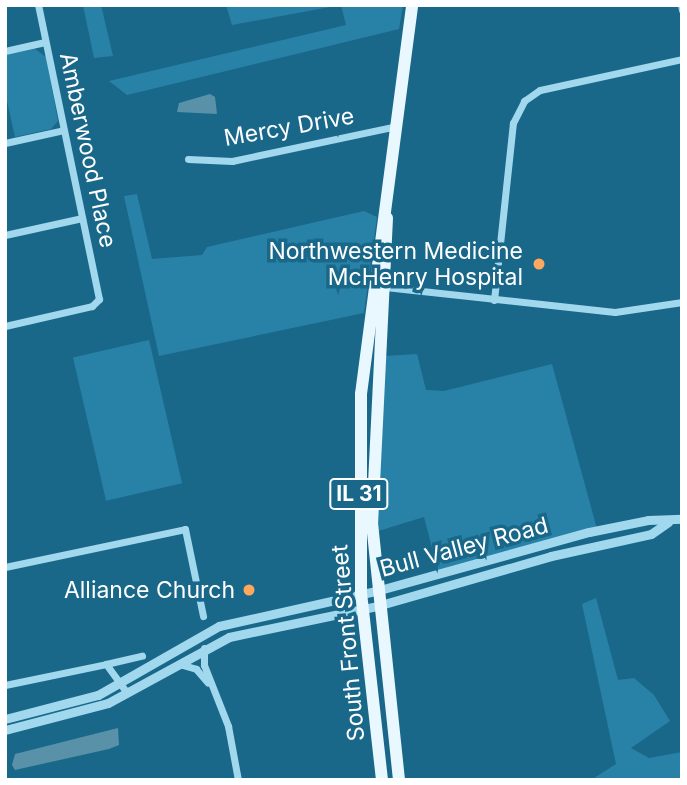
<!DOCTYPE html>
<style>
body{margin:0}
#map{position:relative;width:687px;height:785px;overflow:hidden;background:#19688a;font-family:Inter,sans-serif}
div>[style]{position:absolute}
.green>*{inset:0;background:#2882a7;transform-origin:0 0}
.water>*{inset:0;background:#5891a8}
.minor>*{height:7px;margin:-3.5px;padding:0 3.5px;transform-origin:3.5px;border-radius:3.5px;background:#a2d8ee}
.tertiary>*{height:9px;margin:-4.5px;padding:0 4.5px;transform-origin:4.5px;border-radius:4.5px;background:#a2d8ee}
.primary>*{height:12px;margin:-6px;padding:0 6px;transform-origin:6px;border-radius:6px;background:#e9f7ff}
.dots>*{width:19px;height:19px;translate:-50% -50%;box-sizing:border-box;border:4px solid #19688a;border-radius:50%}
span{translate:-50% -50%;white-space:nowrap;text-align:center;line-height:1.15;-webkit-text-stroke:7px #19688a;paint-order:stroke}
.shield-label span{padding:2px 5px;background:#19688a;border:2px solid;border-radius:5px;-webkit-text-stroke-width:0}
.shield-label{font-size:21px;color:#fff;font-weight:700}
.street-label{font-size:23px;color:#fff}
.poi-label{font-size:23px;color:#fff}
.right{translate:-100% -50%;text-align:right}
.frame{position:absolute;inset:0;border:7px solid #fff;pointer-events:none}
</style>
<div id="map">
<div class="green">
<i style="clip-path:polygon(83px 5px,101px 5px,113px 56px,94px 58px)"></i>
<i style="clip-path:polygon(226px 5px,341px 5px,232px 25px)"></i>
<i style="clip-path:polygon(341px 5px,403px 5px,399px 29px,127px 95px,109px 81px,346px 25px)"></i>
<i style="clip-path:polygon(35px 49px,46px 57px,58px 121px,51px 129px,15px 137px,5px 92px,5px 55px)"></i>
<i style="clip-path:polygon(137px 194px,152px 259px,202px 255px,207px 247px,364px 211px,377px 217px,364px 313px,159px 356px,124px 196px)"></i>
<i style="left:149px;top:340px;width:147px;height:78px;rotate:77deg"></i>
<i style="clip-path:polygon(417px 354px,426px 390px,444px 391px,552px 364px,597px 529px,439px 574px,424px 517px,375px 532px,385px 356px)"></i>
<i style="clip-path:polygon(596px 598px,618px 680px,634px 678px,654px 695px,670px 721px,631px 748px,649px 758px,682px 752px,682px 780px,591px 780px,616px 764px,582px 604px)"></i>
</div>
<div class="water">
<i style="clip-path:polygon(210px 94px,215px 97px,217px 114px,177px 112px,179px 103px)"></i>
<i style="clip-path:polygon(118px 728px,119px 745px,109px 749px,15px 770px,12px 765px,15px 754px)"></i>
</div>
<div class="minor">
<i style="left:681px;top:5px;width:5px;rotate:79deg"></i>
<i style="left:5px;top:51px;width:41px;rotate:-12.7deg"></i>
<i style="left:5px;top:143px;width:60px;rotate:-12.4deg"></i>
<i style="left:188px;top:159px;width:44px;rotate:2.6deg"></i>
<i style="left:232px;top:161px;width:168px;rotate:-12deg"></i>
<i style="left:5px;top:235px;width:79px;rotate:-12.4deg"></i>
<i style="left:385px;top:287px;width:231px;rotate:6.2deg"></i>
<i style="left:615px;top:312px;width:68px;rotate:-8.5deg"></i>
<i style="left:494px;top:300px;width:178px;rotate:-83.9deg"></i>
<i style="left:513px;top:123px;width:25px;rotate:-63deg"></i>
<i style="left:524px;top:101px;width:19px;rotate:-35deg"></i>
<i style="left:540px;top:90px;width:145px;rotate:-12.3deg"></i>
<i style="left:5px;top:326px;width:89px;rotate:-12.9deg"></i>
<i style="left:92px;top:306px;width:10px;rotate:-45deg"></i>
<i style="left:99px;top:299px;width:300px;rotate:-101.7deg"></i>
<i style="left:5px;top:567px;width:184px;rotate:-11.9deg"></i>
<i style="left:185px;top:529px;width:89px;rotate:78.3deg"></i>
<i style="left:204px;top:648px;width:17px;rotate:90deg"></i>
<i style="left:204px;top:665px;width:66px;rotate:68.5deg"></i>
<i style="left:228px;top:726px;width:55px;rotate:79.5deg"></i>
<i style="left:106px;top:664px;width:37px;rotate:-13deg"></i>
<i style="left:179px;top:664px;width:18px;rotate:16deg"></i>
<i style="left:196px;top:669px;width:18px;rotate:49deg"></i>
<i style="left:5px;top:685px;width:103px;rotate:-11.7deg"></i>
<i style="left:106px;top:664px;width:36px;rotate:54deg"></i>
</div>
<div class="tertiary">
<i style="left:5px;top:719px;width:96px;rotate:-14.5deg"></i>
<i style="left:98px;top:695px;width:139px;rotate:-29.7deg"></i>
<i style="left:219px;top:626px;width:161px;rotate:-12.6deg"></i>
<i style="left:376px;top:591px;width:221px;rotate:-15.5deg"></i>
<i style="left:589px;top:532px;width:60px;rotate:-11.5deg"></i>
<i style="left:648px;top:520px;width:34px;rotate:-2deg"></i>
<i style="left:5px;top:730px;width:106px;rotate:-14.7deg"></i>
<i style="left:108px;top:703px;width:138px;rotate:-28.6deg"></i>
<i style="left:229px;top:637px;width:151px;rotate:-11.8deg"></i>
<i style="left:377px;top:606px;width:181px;rotate:-16deg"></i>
<i style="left:551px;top:556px;width:102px;rotate:-12.4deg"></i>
<i style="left:651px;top:534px;width:21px;rotate:-35deg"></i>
</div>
<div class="primary">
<i style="left:387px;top:218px;width:305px;rotate:92.8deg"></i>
<i style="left:372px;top:523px;width:258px;rotate:84deg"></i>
<i style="left:382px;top:780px;width:187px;rotate:-96.4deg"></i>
<i style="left:361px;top:594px;width:200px;rotate:-90deg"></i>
<i style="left:361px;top:394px;width:392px;rotate:-82.5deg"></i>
</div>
<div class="dots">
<i style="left:539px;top:264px;background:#ffa75f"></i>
<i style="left:249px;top:590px;background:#ffa75f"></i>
</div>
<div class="shield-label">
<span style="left:359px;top:494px">IL 31</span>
</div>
<div class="street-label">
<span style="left:289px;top:127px;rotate:-10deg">Mercy Drive</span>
<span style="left:88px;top:150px;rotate:78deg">Amberwood Place</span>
<span style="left:464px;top:547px;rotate:-15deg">Bull Valley Road</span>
<span style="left:348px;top:643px;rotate:-95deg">South Front Street</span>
</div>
<div class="poi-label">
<span class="right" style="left:523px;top:264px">Northwestern Medicine<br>McHenry Hospital</span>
<span class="right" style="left:235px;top:590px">Alliance Church</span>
</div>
<div class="frame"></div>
</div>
